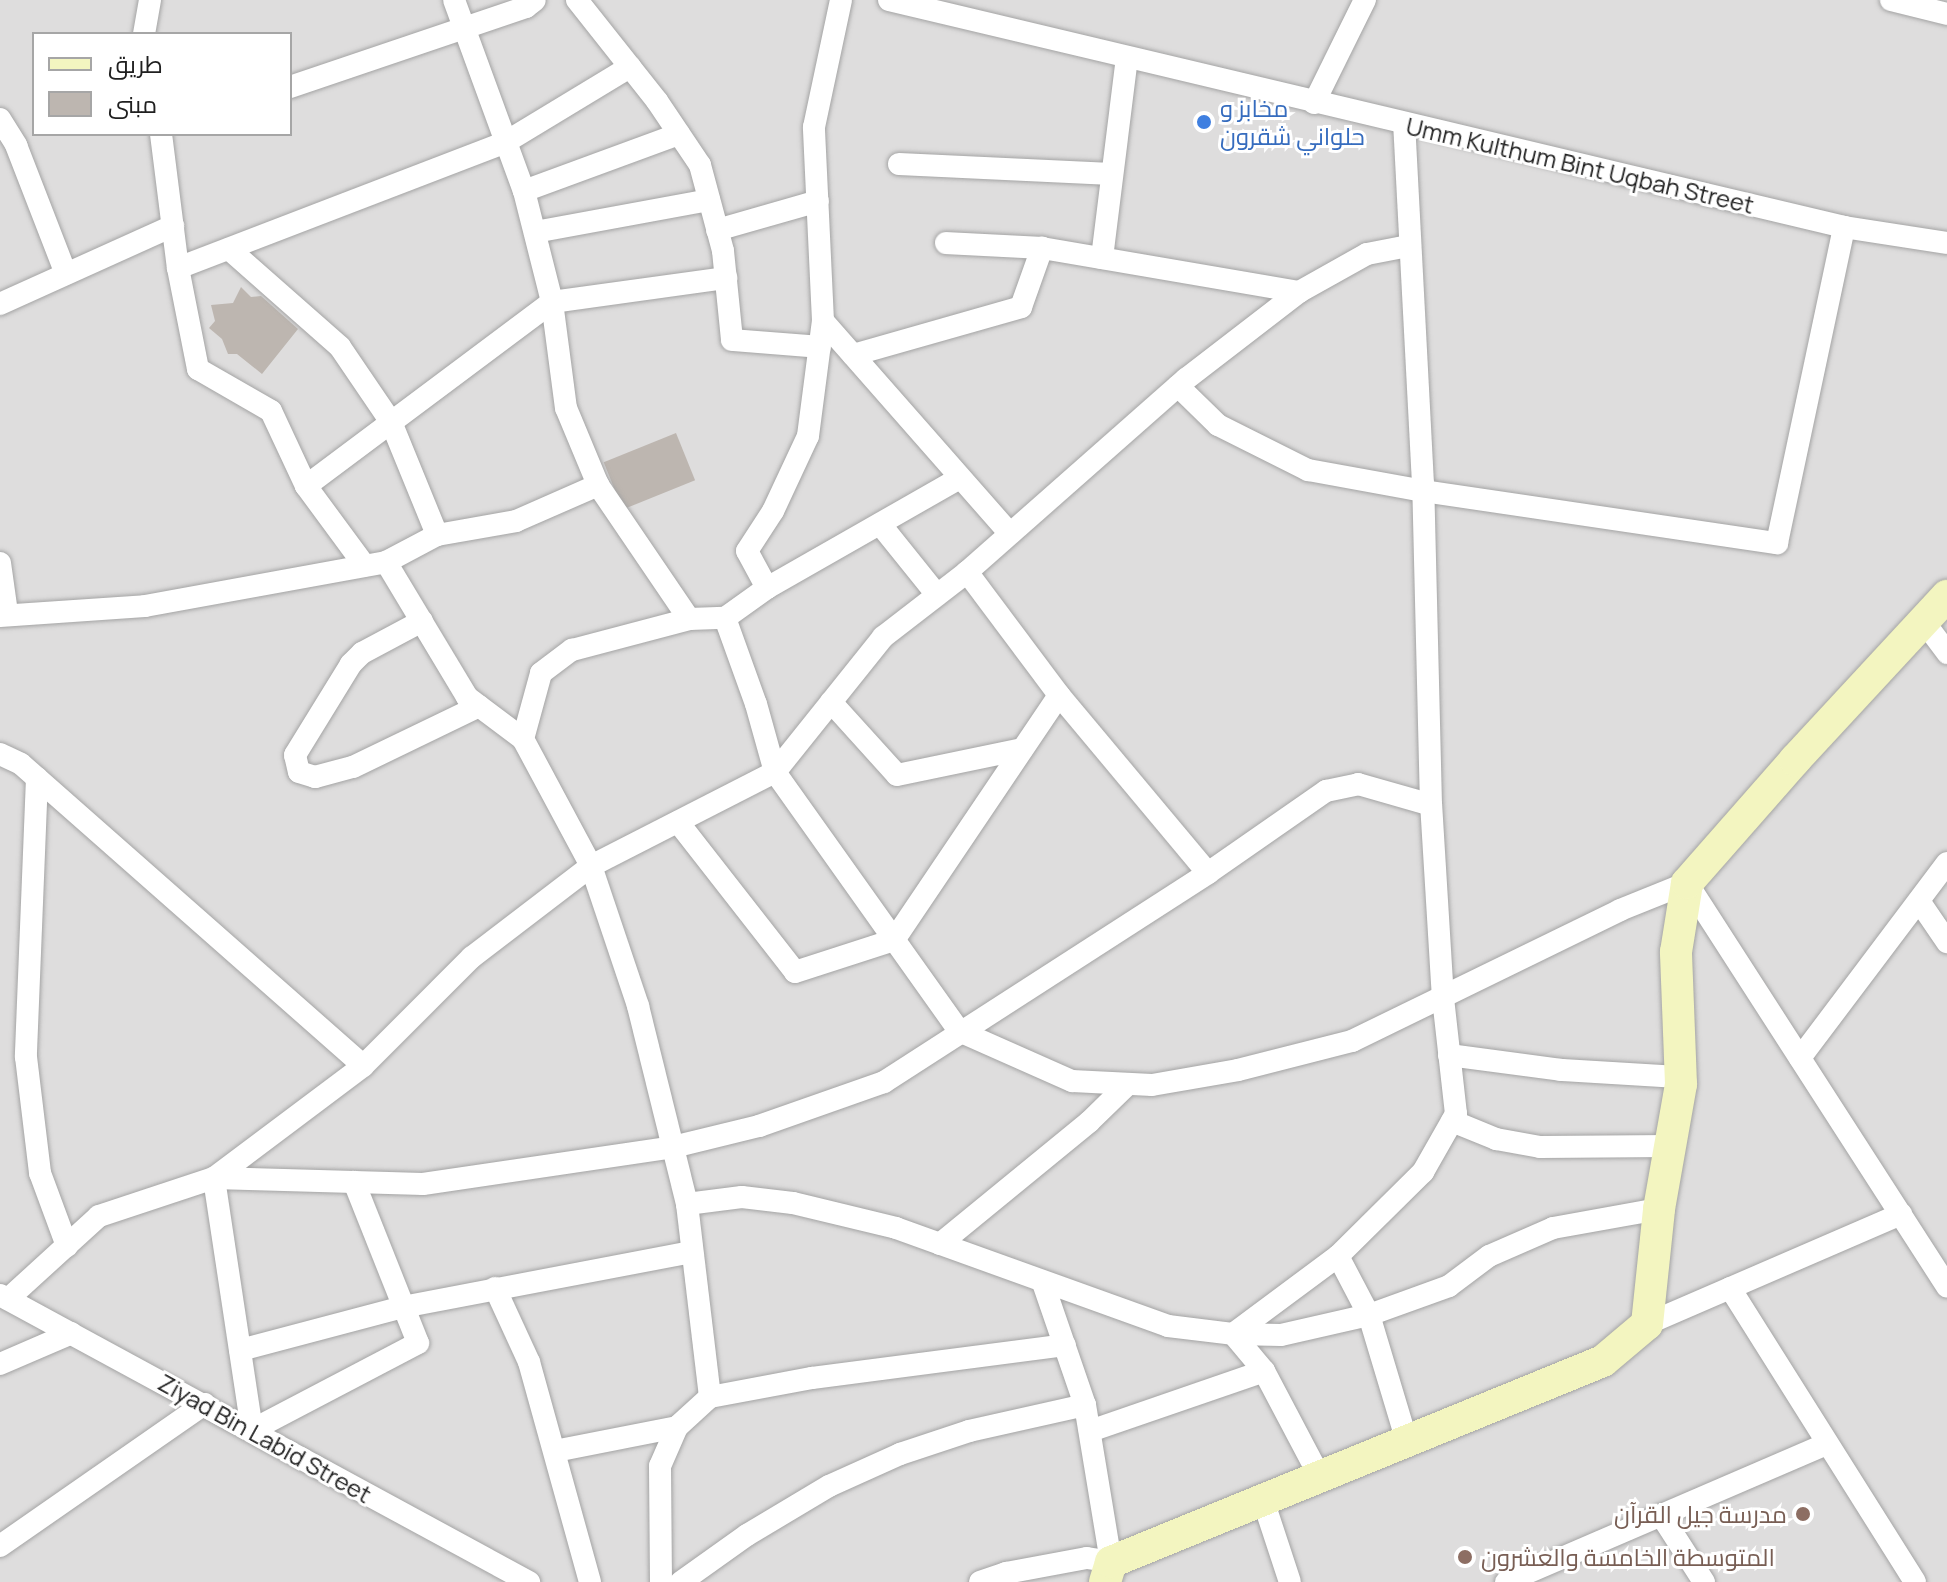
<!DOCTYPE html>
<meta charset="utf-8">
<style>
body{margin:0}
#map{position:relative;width:1947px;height:1582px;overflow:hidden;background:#f0ede7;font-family:Manrope,Cairo,sans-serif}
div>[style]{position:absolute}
.residential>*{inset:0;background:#dedddd}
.building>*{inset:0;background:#bdb6b0;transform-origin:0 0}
.roads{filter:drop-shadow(0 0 2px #a4a4a4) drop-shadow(0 0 2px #a4a4a4)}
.street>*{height:22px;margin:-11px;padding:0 11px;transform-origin:11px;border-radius:11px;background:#fff}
.secondary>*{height:32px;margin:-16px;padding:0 16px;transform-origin:16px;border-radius:16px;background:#f3f5c0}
.dots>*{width:22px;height:22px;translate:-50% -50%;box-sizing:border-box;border:4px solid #fff;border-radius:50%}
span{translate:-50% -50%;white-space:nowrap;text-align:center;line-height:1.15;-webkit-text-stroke:6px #fff;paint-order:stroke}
.shop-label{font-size:24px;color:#366cbe}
.left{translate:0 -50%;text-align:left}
.street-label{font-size:24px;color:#202020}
.education-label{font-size:24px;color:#785e54}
.right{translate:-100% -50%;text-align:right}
.legend{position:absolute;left:32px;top:32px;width:260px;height:104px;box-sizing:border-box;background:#fff;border:2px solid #a6a6a6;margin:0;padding:10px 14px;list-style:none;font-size:24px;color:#202020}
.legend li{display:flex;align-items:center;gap:16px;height:40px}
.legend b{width:40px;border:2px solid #a6a6a6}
</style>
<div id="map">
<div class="residential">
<i style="clip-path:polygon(evenodd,0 0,1947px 0,1947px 1582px,0 1582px,0 0,34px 34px,290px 34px,290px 134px,34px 134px,34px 34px)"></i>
</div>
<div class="building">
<i style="clip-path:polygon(241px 287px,251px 297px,261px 296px,298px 329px,262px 374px,237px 354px,228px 354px,222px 339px,209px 328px,215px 321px,211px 305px,233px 303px)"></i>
<i style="left:676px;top:433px;width:51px;height:78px;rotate:68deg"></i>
</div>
<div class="roads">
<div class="street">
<i style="left:454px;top:0;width:203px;rotate:69.9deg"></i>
<i style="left:524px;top:191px;width:114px;rotate:75.8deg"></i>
<i style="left:552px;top:302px;width:107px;rotate:82.5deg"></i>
<i style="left:566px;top:408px;width:83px;rotate:67.4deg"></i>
<i style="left:598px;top:485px;width:162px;rotate:55.8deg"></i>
<i style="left:689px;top:619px;width:36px;rotate:-2deg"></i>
<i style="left:725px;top:618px;width:91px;rotate:70.2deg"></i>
<i style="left:756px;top:704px;width:71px;rotate:74.4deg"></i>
<i style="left:775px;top:772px;width:318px;rotate:54.6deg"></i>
<i style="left:959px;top:1031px;width:124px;rotate:23.9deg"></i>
<i style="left:1072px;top:1081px;width:80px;rotate:2.9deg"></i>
<i style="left:1152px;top:1085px;width:87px;rotate:-9.9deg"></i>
<i style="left:1238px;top:1070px;width:118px;rotate:-14.3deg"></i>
<i style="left:1352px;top:1041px;width:298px;rotate:-26deg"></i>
<i style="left:1620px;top:910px;width:72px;rotate:-21.9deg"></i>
<i style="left:1687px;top:883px;width:480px;rotate:57.2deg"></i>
<i style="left:577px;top:0;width:129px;rotate:51.6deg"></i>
<i style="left:657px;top:101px;width:77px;rotate:56.1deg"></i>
<i style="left:700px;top:165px;width:89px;rotate:75deg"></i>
<i style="left:723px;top:251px;width:89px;rotate:84.2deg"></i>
<i style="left:732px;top:340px;width:88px;rotate:4.5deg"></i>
<i style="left:889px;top:0;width:982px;rotate:13.37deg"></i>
<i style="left:1844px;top:227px;width:104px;rotate:8.8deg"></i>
<i style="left:1891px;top:0;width:58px;rotate:14deg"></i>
<i style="left:144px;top:34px;width:35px;rotate:-80deg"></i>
<i style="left:290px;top:87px;width:249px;rotate:-18.7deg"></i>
<i style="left:526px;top:7px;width:11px;rotate:-38deg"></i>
<i style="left:1314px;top:103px;width:115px;rotate:-63.7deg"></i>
<i style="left:0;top:119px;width:31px;rotate:58deg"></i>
<i style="left:16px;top:145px;width:138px;rotate:68.8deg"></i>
<i style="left:161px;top:134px;width:135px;rotate:82.8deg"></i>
<i style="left:178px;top:268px;width:103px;rotate:78.8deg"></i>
<i style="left:198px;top:369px;width:84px;rotate:29.9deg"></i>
<i style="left:271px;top:411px;width:83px;rotate:65deg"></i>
<i style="left:306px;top:486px;width:99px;rotate:53.6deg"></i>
<i style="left:899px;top:164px;width:213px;rotate:2.7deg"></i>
<i style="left:524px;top:191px;width:165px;rotate:-20.2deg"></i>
<i style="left:717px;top:230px;width:105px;rotate:-16deg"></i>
<i style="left:535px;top:232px;width:177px;rotate:-10.4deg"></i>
<i style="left:946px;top:243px;width:96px;rotate:3deg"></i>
<i style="left:229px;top:249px;width:148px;rotate:41.4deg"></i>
<i style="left:340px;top:347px;width:91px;rotate:55.8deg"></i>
<i style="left:391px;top:422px;width:122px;rotate:67.8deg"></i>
<i style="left:1102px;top:258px;width:202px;rotate:-82.9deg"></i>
<i style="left:178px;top:268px;width:351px;rotate:-21deg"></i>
<i style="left:506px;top:142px;width:145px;rotate:-31.2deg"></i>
<i style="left:0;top:304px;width:190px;rotate:-24.3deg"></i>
<i style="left:823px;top:321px;width:283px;rotate:48.7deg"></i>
<i style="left:853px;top:355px;width:175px;rotate:-15.9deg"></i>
<i style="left:1021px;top:307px;width:63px;rotate:-70.4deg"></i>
<i style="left:1042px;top:248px;width:261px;rotate:9.7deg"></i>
<i style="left:1178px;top:386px;width:56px;rotate:44.3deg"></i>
<i style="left:1218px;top:425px;width:101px;rotate:26.6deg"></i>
<i style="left:1308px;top:470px;width:117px;rotate:10.3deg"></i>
<i style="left:1423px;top:491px;width:358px;rotate:8.4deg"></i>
<i style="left:1777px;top:543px;width:323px;rotate:-78deg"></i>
<i style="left:306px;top:486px;width:307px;rotate:-36.8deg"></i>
<i style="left:552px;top:302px;width:176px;rotate:-7.9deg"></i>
<i style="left:880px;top:524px;width:91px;rotate:51.2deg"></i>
<i style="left:386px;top:562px;width:157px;rotate:59deg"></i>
<i style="left:467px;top:697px;width:70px;rotate:36.9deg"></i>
<i style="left:523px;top:739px;width:144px;rotate:61.8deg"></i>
<i style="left:591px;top:866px;width:148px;rotate:71.4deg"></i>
<i style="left:638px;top:1006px;width:204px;rotate:76.1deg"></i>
<i style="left:687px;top:1204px;width:194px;rotate:83.2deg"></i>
<i style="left:0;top:563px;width:50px;rotate:82deg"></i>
<i style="left:967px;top:572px;width:154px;rotate:53.2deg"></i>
<i style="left:1059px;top:695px;width:232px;rotate:50.1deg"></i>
<i style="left:767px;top:588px;width:222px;rotate:-29.7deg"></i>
<i style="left:0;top:616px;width:145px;rotate:-3.9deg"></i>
<i style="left:145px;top:606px;width:245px;rotate:-10.3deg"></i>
<i style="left:386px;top:562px;width:58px;rotate:-27.9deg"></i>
<i style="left:437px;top:535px;width:80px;rotate:-10deg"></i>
<i style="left:516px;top:521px;width:90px;rotate:-23.7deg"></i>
<i style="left:725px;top:618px;width:52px;rotate:-35.5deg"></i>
<i style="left:767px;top:588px;width:42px;rotate:-118.4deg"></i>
<i style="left:747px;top:551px;width:48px;rotate:-57deg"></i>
<i style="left:773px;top:511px;width:83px;rotate:-65deg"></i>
<i style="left:808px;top:436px;width:116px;rotate:-82.6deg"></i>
<i style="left:823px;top:321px;width:194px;rotate:-92.7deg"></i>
<i style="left:814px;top:127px;width:130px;rotate:-78deg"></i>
<i style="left:422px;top:621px;width:68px;rotate:151.9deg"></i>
<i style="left:362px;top:653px;width:16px;rotate:135deg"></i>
<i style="left:351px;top:664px;width:107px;rotate:121.6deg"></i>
<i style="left:295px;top:755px;width:17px;rotate:77deg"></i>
<i style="left:299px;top:772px;width:17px;rotate:17deg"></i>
<i style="left:315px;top:777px;width:39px;rotate:-15deg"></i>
<i style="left:353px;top:767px;width:140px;rotate:-25.8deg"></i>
<i style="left:1924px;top:622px;width:39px;rotate:53deg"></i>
<i style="left:831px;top:702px;width:98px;rotate:47.9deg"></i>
<i style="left:897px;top:775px;width:128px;rotate:-11.7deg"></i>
<i style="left:523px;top:739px;width:68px;rotate:-74.7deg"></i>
<i style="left:541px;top:673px;width:39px;rotate:-37deg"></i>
<i style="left:572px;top:650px;width:121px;rotate:-14.8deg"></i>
<i style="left:0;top:754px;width:23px;rotate:25deg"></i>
<i style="left:21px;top:764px;width:456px;rotate:41.4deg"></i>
<i style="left:37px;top:778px;width:279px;rotate:92.3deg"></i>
<i style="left:26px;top:1057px;width:117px;rotate:83.1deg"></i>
<i style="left:40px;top:1173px;width:78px;rotate:69.7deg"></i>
<i style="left:678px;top:822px;width:190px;rotate:52deg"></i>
<i style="left:795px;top:972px;width:104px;rotate:-17.9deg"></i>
<i style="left:894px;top:940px;width:295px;rotate:-56deg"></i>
<i style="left:1919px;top:901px;width:50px;rotate:55.7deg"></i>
<i style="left:1449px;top:1055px;width:113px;rotate:7.6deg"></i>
<i style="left:1561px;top:1070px;width:119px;rotate:3.4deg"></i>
<i style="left:1800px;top:1058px;width:244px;rotate:-53deg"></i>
<i style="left:1452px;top:1121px;width:48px;rotate:22.2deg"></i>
<i style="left:1496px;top:1139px;width:45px;rotate:10.3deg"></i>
<i style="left:1540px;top:1147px;width:130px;rotate:-0.4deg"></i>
<i style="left:354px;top:1182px;width:173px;rotate:68.3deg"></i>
<i style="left:418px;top:1343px;width:187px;rotate:152.3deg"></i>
<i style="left:252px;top:1430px;width:255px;rotate:-98.6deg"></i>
<i style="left:214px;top:1178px;width:140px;rotate:1.6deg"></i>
<i style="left:354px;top:1182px;width:69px;rotate:1.7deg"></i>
<i style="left:423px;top:1184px;width:253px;rotate:-8.4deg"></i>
<i style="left:673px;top:1147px;width:89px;rotate:-13.7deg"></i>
<i style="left:759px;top:1126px;width:133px;rotate:-19.4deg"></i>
<i style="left:884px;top:1082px;width:386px;rotate:-32.8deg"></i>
<i style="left:1208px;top:873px;width:144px;rotate:-34.8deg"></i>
<i style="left:1326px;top:791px;width:33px;rotate:-12deg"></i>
<i style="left:1358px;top:784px;width:76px;rotate:16deg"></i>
<i style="left:687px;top:1204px;width:55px;rotate:-7.3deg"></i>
<i style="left:742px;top:1197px;width:51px;rotate:6.7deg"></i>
<i style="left:793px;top:1203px;width:106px;rotate:13.6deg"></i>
<i style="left:896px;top:1228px;width:289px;rotate:19.8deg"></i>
<i style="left:1168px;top:1326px;width:65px;rotate:7deg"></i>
<i style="left:1233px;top:1334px;width:48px;rotate:50deg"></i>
<i style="left:1264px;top:1371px;width:120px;rotate:62.2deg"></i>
<i style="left:940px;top:1244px;width:193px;rotate:-39.3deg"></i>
<i style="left:1089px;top:1122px;width:54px;rotate:-44.3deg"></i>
<i style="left:1338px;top:1256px;width:67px;rotate:62.3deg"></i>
<i style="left:1369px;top:1315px;width:133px;rotate:73.3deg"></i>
<i style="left:495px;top:1288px;width:81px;rotate:65.3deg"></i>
<i style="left:529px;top:1362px;width:228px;rotate:74.5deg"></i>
<i style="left:1730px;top:1288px;width:347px;rotate:57.8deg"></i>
<i style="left:0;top:1295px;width:602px;rotate:28.48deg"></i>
<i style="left:8px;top:1299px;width:123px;rotate:-42.4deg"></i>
<i style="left:99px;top:1216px;width:121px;rotate:-18.3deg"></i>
<i style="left:214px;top:1178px;width:186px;rotate:-36.9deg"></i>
<i style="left:363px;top:1066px;width:154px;rotate:-45deg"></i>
<i style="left:472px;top:957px;width:150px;rotate:-37.4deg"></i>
<i style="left:591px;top:866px;width:207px;rotate:-27.1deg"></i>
<i style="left:775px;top:772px;width:173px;rotate:-51.3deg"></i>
<i style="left:883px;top:637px;width:106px;rotate:-37.7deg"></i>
<i style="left:967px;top:572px;width:292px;rotate:-41.4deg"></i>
<i style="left:1186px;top:379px;width:143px;rotate:-37.6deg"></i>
<i style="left:1299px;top:292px;width:78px;rotate:-29.2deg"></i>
<i style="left:1367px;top:254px;width:42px;rotate:-11deg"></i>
<i style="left:1647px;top:1324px;width:277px;rotate:-23.4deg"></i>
<i style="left:1233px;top:1334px;width:131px;rotate:-36.6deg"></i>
<i style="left:1338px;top:1256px;width:120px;rotate:-44.7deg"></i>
<i style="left:1423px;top:1172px;width:67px;rotate:-60.4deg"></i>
<i style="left:1456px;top:1114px;width:116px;rotate:-96.4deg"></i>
<i style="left:1443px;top:999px;width:194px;rotate:-93.5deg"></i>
<i style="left:1431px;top:805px;width:321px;rotate:-91.4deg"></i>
<i style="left:1423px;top:484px;width:361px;rotate:-93deg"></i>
<i style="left:1233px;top:1334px;width:48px;rotate:1.2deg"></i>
<i style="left:1281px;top:1335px;width:90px;rotate:-12.8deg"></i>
<i style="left:1369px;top:1315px;width:85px;rotate:-19.9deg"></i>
<i style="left:1449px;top:1286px;width:50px;rotate:-36.9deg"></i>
<i style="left:1489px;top:1256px;width:70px;rotate:-23.6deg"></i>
<i style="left:1553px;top:1228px;width:108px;rotate:-10.2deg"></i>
<i style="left:240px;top:1350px;width:169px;rotate:-14.8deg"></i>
<i style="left:403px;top:1307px;width:294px;rotate:-10.8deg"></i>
<i style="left:0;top:1364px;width:78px;rotate:-23.3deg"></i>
<i style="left:1090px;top:1431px;width:184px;rotate:-19deg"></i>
<i style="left:555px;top:1451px;width:124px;rotate:-11.1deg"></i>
<i style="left:1263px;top:1500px;width:86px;rotate:71.8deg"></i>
<i style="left:1661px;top:1515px;width:80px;rotate:57.3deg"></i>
<i style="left:0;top:1546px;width:249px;rotate:-34.8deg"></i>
<i style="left:661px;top:1582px;width:116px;rotate:-90.5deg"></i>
<i style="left:660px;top:1466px;width:43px;rotate:-66.4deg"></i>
<i style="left:677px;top:1427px;width:45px;rotate:-42.3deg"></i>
<i style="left:710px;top:1397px;width:104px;rotate:-10.6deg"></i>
<i style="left:812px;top:1378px;width:255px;rotate:-7.4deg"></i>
<i style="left:681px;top:1582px;width:81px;rotate:-35.5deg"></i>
<i style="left:747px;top:1535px;width:96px;rotate:-30.9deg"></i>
<i style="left:829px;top:1486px;width:78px;rotate:-24.3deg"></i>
<i style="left:900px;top:1454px;width:73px;rotate:-18.4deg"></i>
<i style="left:969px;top:1431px;width:119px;rotate:-12.6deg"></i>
<i style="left:980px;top:1582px;width:28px;rotate:-19deg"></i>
<i style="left:1006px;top:1573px;width:82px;rotate:-10.5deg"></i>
<i style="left:1087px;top:1558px;width:24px;rotate:9deg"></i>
<i style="left:1111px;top:1562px;width:159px;rotate:-99.4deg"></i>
<i style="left:1085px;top:1405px;width:129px;rotate:-109deg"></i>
<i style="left:1506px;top:1582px;width:348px;rotate:-23.3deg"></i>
</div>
<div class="secondary">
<i style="left:1105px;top:1582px;width:21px;rotate:-73deg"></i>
<i style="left:1111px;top:1562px;width:531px;rotate:-22.22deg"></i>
<i style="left:1603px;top:1361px;width:57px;rotate:-40.1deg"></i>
<i style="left:1647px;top:1324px;width:116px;rotate:-84deg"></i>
<i style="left:1659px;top:1209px;width:127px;rotate:-80deg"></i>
<i style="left:1681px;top:1084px;width:132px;rotate:-92.2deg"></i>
<i style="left:1676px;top:952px;width:70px;rotate:-80.9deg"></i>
<i style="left:1687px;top:883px;width:164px;rotate:-48.7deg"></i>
<i style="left:1795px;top:760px;width:224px;rotate:-47.2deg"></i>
</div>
</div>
<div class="dots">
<i style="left:1204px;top:122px;background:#3f7fe0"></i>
<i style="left:1803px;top:1514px;background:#8d6e63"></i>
<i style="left:1465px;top:1557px;background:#8d6e63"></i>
</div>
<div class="shop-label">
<span class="left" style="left:1220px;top:122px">مخابز و<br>حلواني شقرون</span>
</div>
<div class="street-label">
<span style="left:1580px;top:165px;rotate:13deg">Umm Kulthum Bint Uqbah Street</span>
<span style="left:265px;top:1438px;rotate:29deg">Ziyad Bin Labid Street</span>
</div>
<div class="education-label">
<span class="right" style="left:1787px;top:1514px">مدرسة جيل القرآن</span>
<span class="left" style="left:1481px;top:1557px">المتوسطة الخامسة والعشرون</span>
</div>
<ul class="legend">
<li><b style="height:10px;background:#f3f5c0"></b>طريق</li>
<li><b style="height:22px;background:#bdb6b0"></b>مبنى</li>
</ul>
</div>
